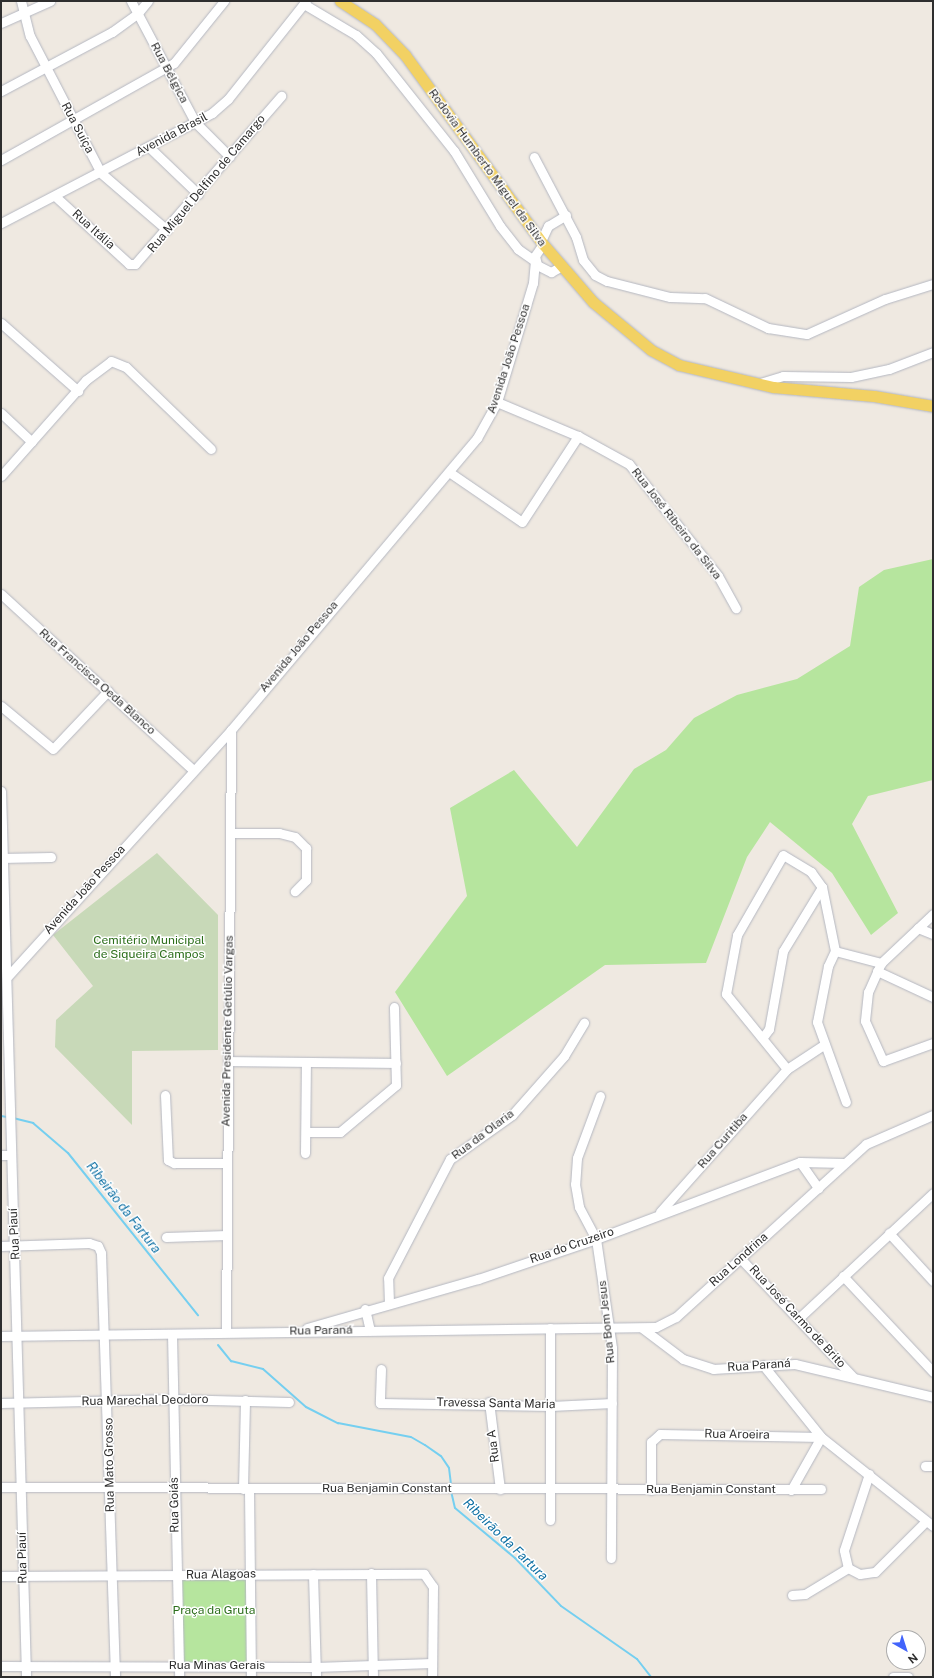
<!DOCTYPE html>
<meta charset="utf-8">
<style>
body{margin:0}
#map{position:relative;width:934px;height:1678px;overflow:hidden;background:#efe9e1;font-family:"Public Sans",sans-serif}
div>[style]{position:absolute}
.green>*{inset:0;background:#b6e59e;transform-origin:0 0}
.cemetery>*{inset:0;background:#c8d9b8}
.stream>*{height:2px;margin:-1px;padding:0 1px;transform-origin:1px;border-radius:1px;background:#75cff0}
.roads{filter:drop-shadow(0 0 1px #b4b7c1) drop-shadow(0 0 1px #b4b7c1)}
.minor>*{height:9px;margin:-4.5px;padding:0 4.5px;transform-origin:4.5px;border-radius:4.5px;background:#fff}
.major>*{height:11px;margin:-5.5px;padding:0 5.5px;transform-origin:5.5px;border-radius:5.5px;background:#f2d163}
span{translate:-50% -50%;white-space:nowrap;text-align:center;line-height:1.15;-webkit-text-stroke:3px #fff;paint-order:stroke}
.street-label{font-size:12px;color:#2e2e2e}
.park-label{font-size:12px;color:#2c6e1b}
.water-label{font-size:13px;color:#0d6fa3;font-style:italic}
.frame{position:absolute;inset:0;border:2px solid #2e2e2e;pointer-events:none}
.north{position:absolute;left:886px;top:1630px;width:40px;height:40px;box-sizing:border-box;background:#fff;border:1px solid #ababab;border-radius:50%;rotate:141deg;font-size:11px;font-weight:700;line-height:16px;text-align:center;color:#2e2e2e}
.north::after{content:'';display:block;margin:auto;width:14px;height:18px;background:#4264fb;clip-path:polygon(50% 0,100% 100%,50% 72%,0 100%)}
</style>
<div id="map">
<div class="green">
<i style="clip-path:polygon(933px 559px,933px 780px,868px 796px,852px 824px,898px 913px,871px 935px,832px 873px,770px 822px,747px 857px,706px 963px,605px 965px,447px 1076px,395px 992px,467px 896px,450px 808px,514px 770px,577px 847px,634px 769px,666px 750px,694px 718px,737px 695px,797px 679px,850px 646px,859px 587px,884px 570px)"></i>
<i style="left:248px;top:1576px;width:87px;height:70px;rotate:90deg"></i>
</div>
<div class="cemetery">
<i style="clip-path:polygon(157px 853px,218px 915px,218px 1050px,132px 1051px,132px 1125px,55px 1047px,56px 1020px,93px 986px,53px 935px)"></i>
</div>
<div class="stream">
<i style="left:1px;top:1116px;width:6px;rotate:9deg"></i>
<i style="left:13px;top:1118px;width:21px;rotate:14deg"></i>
<i style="left:33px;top:1123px;width:46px;rotate:40.6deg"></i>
<i style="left:68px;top:1153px;width:208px;rotate:51.3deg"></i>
<i style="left:218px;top:1345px;width:21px;rotate:51deg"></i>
<i style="left:231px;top:1361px;width:33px;rotate:14deg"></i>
<i style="left:263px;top:1369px;width:57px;rotate:41.5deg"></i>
<i style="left:306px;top:1407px;width:36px;rotate:27deg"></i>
<i style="left:338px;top:1423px;width:74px;rotate:10.9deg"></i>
<i style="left:411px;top:1437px;width:16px;rotate:30deg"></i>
<i style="left:425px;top:1445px;width:19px;rotate:35deg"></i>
<i style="left:441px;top:1456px;width:14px;rotate:56deg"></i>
<i style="left:449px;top:1468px;width:17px;rotate:83deg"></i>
<i style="left:451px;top:1491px;width:17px;rotate:77deg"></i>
<i style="left:455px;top:1508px;width:78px;rotate:39.8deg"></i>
<i style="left:515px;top:1558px;width:66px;rotate:46.2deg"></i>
<i style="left:561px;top:1606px;width:93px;rotate:34.9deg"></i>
<i style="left:637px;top:1659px;width:23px;rotate:52deg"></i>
</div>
<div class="roads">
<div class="minor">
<i style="left:21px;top:1px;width:36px;rotate:76deg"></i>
<i style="left:30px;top:36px;width:154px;rotate:62.6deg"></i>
<i style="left:101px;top:173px;width:87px;rotate:40.8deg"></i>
<i style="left:131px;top:1px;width:137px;rotate:62.1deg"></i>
<i style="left:195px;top:122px;width:49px;rotate:45deg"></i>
<i style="left:1px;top:23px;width:54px;rotate:-24.2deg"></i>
<i style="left:1px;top:91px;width:126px;rotate:-28deg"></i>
<i style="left:112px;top:32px;width:31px;rotate:-36deg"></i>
<i style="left:137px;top:14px;width:17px;rotate:-50deg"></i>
<i style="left:149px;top:147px;width:68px;rotate:43.8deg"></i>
<i style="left:534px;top:157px;width:90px;rotate:62.3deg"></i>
<i style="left:576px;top:237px;width:24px;rotate:73deg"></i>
<i style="left:583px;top:260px;width:19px;rotate:51deg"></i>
<i style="left:595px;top:275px;width:13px;rotate:27deg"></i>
<i style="left:607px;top:281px;width:65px;rotate:14.3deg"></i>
<i style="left:670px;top:297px;width:35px;rotate:2deg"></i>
<i style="left:705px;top:298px;width:70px;rotate:25.5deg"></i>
<i style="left:768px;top:328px;width:39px;rotate:9deg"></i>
<i style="left:807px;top:334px;width:85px;rotate:-24.2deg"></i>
<i style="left:885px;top:299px;width:50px;rotate:-17.4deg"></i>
<i style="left:1px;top:160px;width:198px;rotate:-29.3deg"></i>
<i style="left:174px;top:63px;width:80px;rotate:-51.1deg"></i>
<i style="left:56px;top:197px;width:99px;rotate:42.5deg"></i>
<i style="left:129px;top:264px;width:6px"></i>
<i style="left:135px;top:264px;width:223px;rotate:-49deg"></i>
<i style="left:1px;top:223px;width:238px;rotate:-27.5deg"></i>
<i style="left:212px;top:113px;width:21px;rotate:-41deg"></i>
<i style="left:228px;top:99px;width:125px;rotate:-51.5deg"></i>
<i style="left:541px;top:241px;width:17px;rotate:-65deg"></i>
<i style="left:548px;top:226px;width:21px;rotate:-31deg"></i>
<i style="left:543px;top:244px;width:14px;rotate:124deg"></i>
<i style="left:535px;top:256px;width:9px;rotate:77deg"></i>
<i style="left:537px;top:265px;width:16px;rotate:27deg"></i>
<i style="left:551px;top:272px;width:13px;rotate:-29deg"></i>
<i style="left:1px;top:323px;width:103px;rotate:41.4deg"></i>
<i style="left:760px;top:383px;width:24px;rotate:-17deg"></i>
<i style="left:783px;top:376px;width:68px;rotate:0.8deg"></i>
<i style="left:851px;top:377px;width:39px;rotate:-12deg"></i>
<i style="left:889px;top:369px;width:47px;rotate:-21.1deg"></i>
<i style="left:497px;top:402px;width:88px;rotate:22.8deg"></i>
<i style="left:578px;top:436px;width:58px;rotate:28.8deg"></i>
<i style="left:629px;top:464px;width:143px;rotate:51.5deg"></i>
<i style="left:718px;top:576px;width:37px;rotate:61deg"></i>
<i style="left:1px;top:413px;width:42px;rotate:43.1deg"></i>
<i style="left:449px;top:472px;width:88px;rotate:34.4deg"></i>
<i style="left:522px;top:522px;width:103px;rotate:-56.9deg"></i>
<i style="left:1px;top:476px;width:128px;rotate:-48.5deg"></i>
<i style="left:86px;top:380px;width:31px;rotate:-37deg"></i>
<i style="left:111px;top:361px;width:16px;rotate:22deg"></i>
<i style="left:126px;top:367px;width:118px;rotate:44deg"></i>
<i style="left:1px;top:594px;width:260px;rotate:42.5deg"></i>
<i style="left:1px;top:706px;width:67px;rotate:39.6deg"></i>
<i style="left:53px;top:749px;width:80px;rotate:-46.5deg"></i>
<i style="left:1px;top:791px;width:886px;rotate:88.38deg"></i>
<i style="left:230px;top:833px;width:49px"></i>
<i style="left:279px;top:833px;width:16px;rotate:14deg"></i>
<i style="left:295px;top:837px;width:16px;rotate:45deg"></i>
<i style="left:306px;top:848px;width:32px;rotate:90deg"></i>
<i style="left:306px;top:880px;width:16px;rotate:135deg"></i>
<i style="left:1px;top:858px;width:50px;rotate:-1.1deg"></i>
<i style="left:933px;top:914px;width:71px;rotate:136.7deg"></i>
<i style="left:881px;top:963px;width:32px;rotate:114deg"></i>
<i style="left:868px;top:992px;width:29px;rotate:96deg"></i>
<i style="left:865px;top:1021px;width:44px;rotate:65.8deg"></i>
<i style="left:883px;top:1061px;width:53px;rotate:-19.8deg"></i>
<i style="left:918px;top:928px;width:16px;rotate:22deg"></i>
<i style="left:835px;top:951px;width:48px;rotate:14.6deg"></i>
<i style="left:877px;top:971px;width:62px;rotate:24.9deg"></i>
<i style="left:8px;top:976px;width:332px;rotate:-47.8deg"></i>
<i style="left:231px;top:730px;width:382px;rotate:-49.9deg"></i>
<i style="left:477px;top:438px;width:41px;rotate:-60.9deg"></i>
<i style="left:497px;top:402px;width:124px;rotate:-73.2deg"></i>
<i style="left:533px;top:283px;width:22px;rotate:-85deg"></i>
<i style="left:535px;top:261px;width:21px;rotate:-145deg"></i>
<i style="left:518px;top:249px;width:29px;rotate:-128deg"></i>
<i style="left:500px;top:226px;width:88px;rotate:-121.5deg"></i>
<i style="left:454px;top:151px;width:125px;rotate:-128.5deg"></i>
<i style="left:376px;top:53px;width:27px;rotate:-138deg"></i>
<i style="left:356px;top:35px;width:61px;rotate:-149.2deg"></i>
<i style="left:763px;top:1037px;width:10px;rotate:-53deg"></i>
<i style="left:769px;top:1029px;width:79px;rotate:-79.8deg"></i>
<i style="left:783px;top:951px;width:75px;rotate:-58.6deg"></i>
<i style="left:228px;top:1061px;width:168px;rotate:0.7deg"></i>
<i style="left:787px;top:1069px;width:97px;rotate:-129.1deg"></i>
<i style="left:726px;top:994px;width:60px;rotate:-79.4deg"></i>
<i style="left:737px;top:935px;width:92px;rotate:-60.1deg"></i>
<i style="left:783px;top:855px;width:33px;rotate:31deg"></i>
<i style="left:811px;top:872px;width:19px;rotate:54deg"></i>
<i style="left:822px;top:887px;width:65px;rotate:78.5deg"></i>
<i style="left:835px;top:951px;width:17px;rotate:115deg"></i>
<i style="left:828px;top:966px;width:57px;rotate:101.1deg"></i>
<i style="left:817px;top:1022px;width:85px;rotate:70.1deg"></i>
<i style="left:165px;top:1095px;width:65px;rotate:87.4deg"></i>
<i style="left:168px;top:1160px;width:7px;rotate:27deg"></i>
<i style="left:174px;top:1163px;width:53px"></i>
<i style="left:600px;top:1096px;width:66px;rotate:110.4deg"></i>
<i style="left:577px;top:1158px;width:26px;rotate:94deg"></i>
<i style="left:575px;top:1184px;width:23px;rotate:80deg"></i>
<i style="left:579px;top:1207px;width:36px;rotate:62deg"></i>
<i style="left:596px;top:1239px;width:110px;rotate:81.6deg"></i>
<i style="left:612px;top:1348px;width:210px;rotate:90.3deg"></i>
<i style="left:306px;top:1132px;width:34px"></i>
<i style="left:340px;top:1132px;width:73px;rotate:-40deg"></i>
<i style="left:396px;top:1085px;width:78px;rotate:-91.5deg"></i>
<i style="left:305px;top:1153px;width:91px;rotate:-89.4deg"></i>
<i style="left:1px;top:1155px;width:10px"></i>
<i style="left:800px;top:1162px;width:32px;rotate:55deg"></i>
<i style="left:660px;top:1212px;width:191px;rotate:-48.4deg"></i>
<i style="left:787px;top:1069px;width:45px;rotate:-33.3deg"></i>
<i style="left:889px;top:1233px;width:65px;rotate:47.5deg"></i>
<i style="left:166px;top:1237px;width:61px;rotate:-1.9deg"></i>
<i style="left:1px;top:1246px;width:88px;rotate:-2deg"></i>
<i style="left:89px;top:1243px;width:9px;rotate:18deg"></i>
<i style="left:98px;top:1246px;width:8px;rotate:67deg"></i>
<i style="left:101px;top:1253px;width:424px;rotate:88.1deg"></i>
<i style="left:740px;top:1258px;width:164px;rotate:46.5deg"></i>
<i style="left:843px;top:1276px;width:132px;rotate:46.8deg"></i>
<i style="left:389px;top:1303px;width:25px;rotate:-92deg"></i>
<i style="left:388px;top:1278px;width:134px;rotate:-62.5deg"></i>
<i style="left:450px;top:1159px;width:76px;rotate:-35.4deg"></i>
<i style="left:512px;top:1115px;width:79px;rotate:-48.6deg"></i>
<i style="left:564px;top:1056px;width:39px;rotate:-59deg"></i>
<i style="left:365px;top:1309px;width:22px;rotate:77deg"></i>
<i style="left:799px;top:1318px;width:183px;rotate:-43deg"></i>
<i style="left:307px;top:1328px;width:178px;rotate:-16deg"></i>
<i style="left:478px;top:1279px;width:125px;rotate:-18.7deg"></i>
<i style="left:596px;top:1239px;width:218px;rotate:-20.7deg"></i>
<i style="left:800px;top:1162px;width:44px;rotate:1.3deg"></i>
<i style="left:550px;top:1328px;width:192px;rotate:90deg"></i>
<i style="left:642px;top:1328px;width:51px;rotate:37.1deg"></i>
<i style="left:683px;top:1359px;width:32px;rotate:18deg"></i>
<i style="left:713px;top:1369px;width:82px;rotate:-3.5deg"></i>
<i style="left:795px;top:1364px;width:142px;rotate:13.4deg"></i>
<i style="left:226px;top:1332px;width:602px;rotate:-89.52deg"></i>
<i style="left:172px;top:1334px;width:343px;rotate:88.8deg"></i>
<i style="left:1px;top:1336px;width:655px;rotate:-0.79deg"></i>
<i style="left:656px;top:1327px;width:22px;rotate:-27deg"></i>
<i style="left:676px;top:1317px;width:257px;rotate:-42.3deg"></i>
<i style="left:866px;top:1144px;width:73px;rotate:-23.4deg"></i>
<i style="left:763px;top:1365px;width:92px;rotate:51.1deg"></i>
<i style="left:821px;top:1437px;width:143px;rotate:38.5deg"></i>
<i style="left:381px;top:1369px;width:34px;rotate:92deg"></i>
<i style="left:380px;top:1403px;width:171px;rotate:1deg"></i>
<i style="left:551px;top:1406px;width:61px;rotate:-2.8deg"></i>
<i style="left:489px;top:1402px;width:88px;rotate:82.8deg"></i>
<i style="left:1px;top:1403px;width:171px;rotate:-1.3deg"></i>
<i style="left:172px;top:1399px;width:117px;rotate:1.5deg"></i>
<i style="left:925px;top:1466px;width:8px"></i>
<i style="left:1px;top:1487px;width:820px;rotate:0.14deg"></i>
<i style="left:243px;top:1489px;width:89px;rotate:-88.7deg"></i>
<i style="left:249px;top:1489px;width:188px;rotate:89.4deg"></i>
<i style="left:651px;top:1490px;width:48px;rotate:-90deg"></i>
<i style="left:651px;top:1442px;width:12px;rotate:-42deg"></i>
<i style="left:660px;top:1434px;width:161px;rotate:1.1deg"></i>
<i style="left:821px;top:1437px;width:61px;rotate:119.5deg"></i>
<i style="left:848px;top:1568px;width:13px;rotate:27deg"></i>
<i style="left:860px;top:1574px;width:15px;rotate:-8deg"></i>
<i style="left:875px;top:1572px;width:72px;rotate:-45deg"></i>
<i style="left:371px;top:1573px;width:104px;rotate:88.9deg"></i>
<i style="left:313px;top:1574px;width:103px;rotate:88.3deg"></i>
<i style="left:1px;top:1576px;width:423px;rotate:-0.3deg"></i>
<i style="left:424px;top:1574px;width:16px;rotate:55deg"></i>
<i style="left:433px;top:1587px;width:90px;rotate:90.6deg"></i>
<i style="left:792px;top:1595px;width:13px;rotate:-4deg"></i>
<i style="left:805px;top:1594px;width:50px;rotate:-31.2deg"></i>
<i style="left:848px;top:1568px;width:18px;rotate:-103deg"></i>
<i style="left:844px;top:1550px;width:80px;rotate:-71.8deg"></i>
<i style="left:1px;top:1666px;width:314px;rotate:0.2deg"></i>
<i style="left:315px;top:1667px;width:117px;rotate:-2deg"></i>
<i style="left:893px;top:1677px;width:15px"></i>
</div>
<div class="major">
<i style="left:340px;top:1px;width:42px;rotate:33.3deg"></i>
<i style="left:375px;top:24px;width:43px;rotate:45.9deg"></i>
<i style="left:405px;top:55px;width:234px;rotate:53.9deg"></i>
<i style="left:543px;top:244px;width:77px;rotate:49.2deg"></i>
<i style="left:593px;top:302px;width:75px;rotate:39.6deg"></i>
<i style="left:651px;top:350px;width:32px;rotate:28deg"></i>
<i style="left:679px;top:365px;width:97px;rotate:13.2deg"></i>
<i style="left:773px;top:387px;width:101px;rotate:5.1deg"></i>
<i style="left:874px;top:396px;width:60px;rotate:9.6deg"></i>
</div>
</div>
<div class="street-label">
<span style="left:169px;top:73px;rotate:62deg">Rua Bélgica</span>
<span style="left:77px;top:128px;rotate:62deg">Rua Suíça</span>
<span style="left:172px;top:135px;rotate:-28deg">Avenida Brasil</span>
<span style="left:487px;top:168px;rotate:54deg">Rodovia Humberto Miguel da Silva</span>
<span style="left:207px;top:184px;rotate:-50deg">Rua Miguel Delfino de Camargo</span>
<span style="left:93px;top:230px;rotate:42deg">Rua Itália</span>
<span style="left:509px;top:359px;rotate:-72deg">Avenida João Pessoa</span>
<span style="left:676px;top:524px;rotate:52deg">Rua José Ribeiro da Silva</span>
<span style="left:299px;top:647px;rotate:-50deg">Avenida João Pessoa</span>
<span style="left:97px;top:682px;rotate:42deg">Rua Francisca Oeda Blanco</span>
<span style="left:85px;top:890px;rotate:-48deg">Avenida João Pessoa</span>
<span style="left:228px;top:1031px;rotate:-89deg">Avenida Presidente Getúlio Vargas</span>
<span style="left:483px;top:1135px;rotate:-37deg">Rua da Olaria</span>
<span style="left:723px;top:1141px;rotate:-49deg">Rua Curitiba</span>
<span style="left:15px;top:1234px;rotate:-93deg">Rua Piauí</span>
<span style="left:572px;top:1246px;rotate:-19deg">Rua do Cruzeiro</span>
<span style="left:739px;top:1260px;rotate:-42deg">Rua Londrina</span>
<span style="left:797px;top:1317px;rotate:47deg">Rua José Carmo de Brito</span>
<span style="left:607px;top:1322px;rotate:-96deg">Rua Bom Jesus</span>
<span style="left:321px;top:1331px;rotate:-1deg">Rua Paraná</span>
<span style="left:759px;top:1366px;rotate:-4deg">Rua Paraná</span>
<span style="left:145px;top:1401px;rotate:-1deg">Rua Marechal Deodoro</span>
<span style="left:496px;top:1404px;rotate:1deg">Travessa Santa Maria</span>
<span style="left:737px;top:1435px;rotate:1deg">Rua Aroeira</span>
<span style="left:494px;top:1446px;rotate:-97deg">Rua A</span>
<span style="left:110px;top:1465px;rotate:-91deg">Rua Mato Grosso</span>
<span style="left:387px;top:1489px">Rua Benjamin Constant</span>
<span style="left:711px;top:1490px">Rua Benjamin Constant</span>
<span style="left:175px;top:1505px;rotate:-91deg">Rua Goiás</span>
<span style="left:23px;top:1558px;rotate:-91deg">Rua Piauí</span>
<span style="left:221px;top:1575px;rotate:-1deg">Rua Alagoas</span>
<span style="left:217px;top:1666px">Rua Minas Gerais</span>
</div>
<div class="park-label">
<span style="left:149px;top:948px">Cemitério Municipal<br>de Siqueira Campos</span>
<span style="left:214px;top:1611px">Praça da Gruta</span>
</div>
<div class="water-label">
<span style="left:123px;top:1208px;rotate:52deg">Ribeirão da Fartura</span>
<span style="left:505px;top:1540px;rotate:44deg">Ribeirão da Fartura</span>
</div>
<div class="frame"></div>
<div class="north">N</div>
</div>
